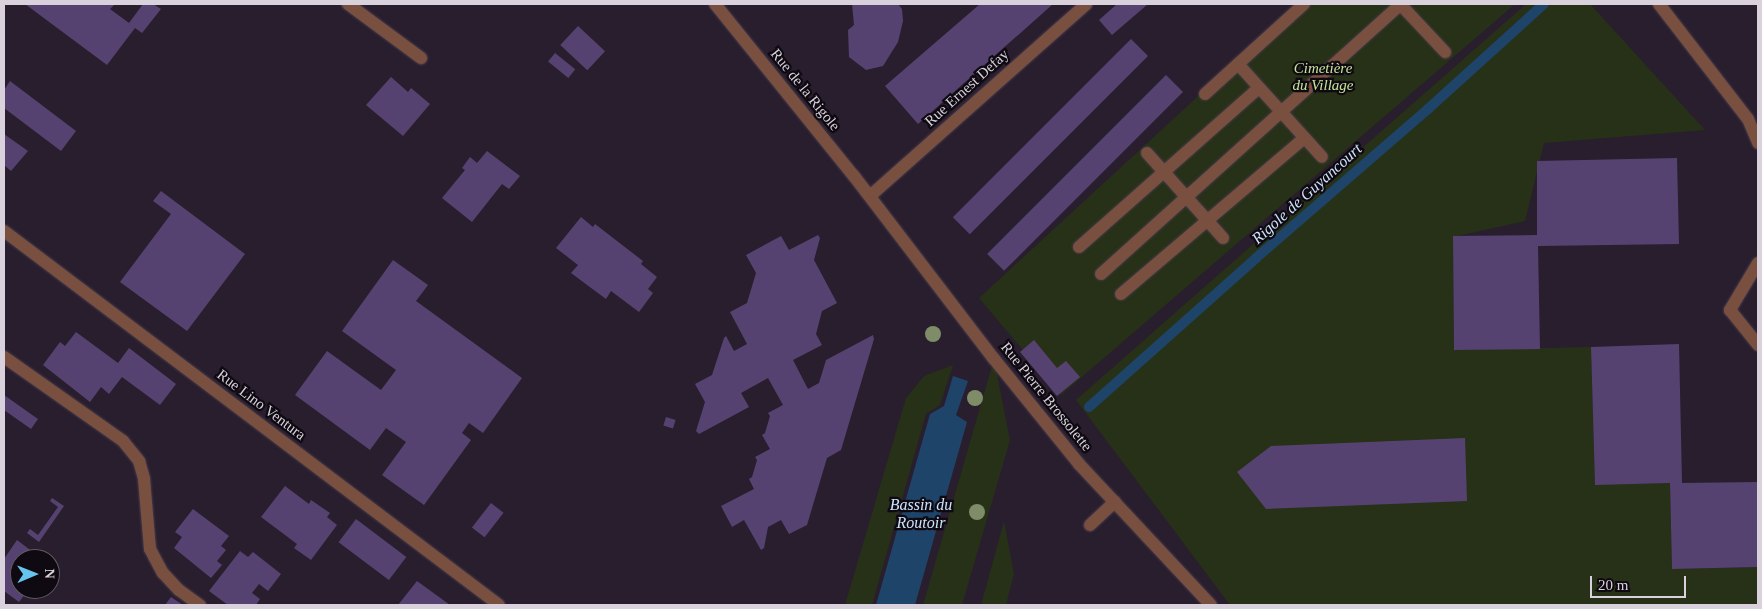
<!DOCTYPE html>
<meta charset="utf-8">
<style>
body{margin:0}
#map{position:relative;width:1762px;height:609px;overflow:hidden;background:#291e2e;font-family:Georgia,serif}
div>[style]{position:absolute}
.green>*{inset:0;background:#273117}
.water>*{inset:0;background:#1e446a}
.stream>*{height:10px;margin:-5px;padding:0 5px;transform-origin:5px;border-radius:5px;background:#1e446a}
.building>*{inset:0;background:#564270;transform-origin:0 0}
.roads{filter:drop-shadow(0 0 1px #453b4a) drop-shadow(0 0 1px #453b4a)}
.service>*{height:12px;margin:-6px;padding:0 6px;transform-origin:6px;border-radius:6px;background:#794f40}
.minor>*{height:12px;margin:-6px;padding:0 6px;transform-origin:6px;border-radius:6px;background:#794f40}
.trees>*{width:16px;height:16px;margin:-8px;border-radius:50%;background:#7f8c68}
span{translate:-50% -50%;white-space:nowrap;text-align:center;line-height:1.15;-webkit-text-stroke:4.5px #0f0a11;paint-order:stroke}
.park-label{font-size:15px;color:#c5e698;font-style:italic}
.street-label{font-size:15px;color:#d9d2dd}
.water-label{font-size:16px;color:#cce4fd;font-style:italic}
.frame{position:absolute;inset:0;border:5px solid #d9d2dd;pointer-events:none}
.north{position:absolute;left:10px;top:549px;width:50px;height:50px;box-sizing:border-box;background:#0f0a11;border:1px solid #605a63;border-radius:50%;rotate:89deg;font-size:14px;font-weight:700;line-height:20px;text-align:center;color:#d9d2dd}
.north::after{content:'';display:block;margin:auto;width:18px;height:22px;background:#67c4ef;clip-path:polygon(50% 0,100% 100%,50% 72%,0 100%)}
.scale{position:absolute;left:1590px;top:576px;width:96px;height:22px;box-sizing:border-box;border:2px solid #d9d2dd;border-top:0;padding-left:6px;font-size:15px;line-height:18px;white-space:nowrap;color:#d9d2dd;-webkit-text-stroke:4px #0f0a11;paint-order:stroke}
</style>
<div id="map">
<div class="green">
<i style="clip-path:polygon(1298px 4px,1515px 4px,1061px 395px,979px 298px)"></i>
<i style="clip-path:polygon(1526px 4px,1590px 4px,1705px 130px,1544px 143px,1525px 221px,1453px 237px,1454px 350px,1591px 347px,1595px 484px,1670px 483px,1672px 569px,1758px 567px,1758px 605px,1230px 605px,1076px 400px)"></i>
<i style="clip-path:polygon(994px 359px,1010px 440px,962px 605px,923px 605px)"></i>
<i style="clip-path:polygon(953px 365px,940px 405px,926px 414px,872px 605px,845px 605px,906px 398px,924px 376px)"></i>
<i style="clip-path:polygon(1004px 521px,1014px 574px,1006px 605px,981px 605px)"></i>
</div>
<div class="water">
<i style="clip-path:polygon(953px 376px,968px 381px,956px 415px,967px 422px,915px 605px,876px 605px,930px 414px,944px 406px)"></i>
</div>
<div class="stream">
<i style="left:1089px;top:407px;width:224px;rotate:-41.7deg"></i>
<i style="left:1256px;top:258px;width:228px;rotate:-40.9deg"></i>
<i style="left:1428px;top:109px;width:156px;rotate:-42.2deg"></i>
</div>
<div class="building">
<i style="clip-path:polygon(25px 4px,115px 4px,110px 9px,129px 23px,143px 4px,153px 4px,161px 9px,142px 33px,135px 28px,107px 65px)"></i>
<i style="clip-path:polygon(852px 4px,898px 4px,902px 9px,903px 21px,898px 42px,883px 66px,866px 70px,849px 57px,848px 30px,854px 25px)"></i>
<i style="clip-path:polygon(980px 4px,1053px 4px,918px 124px,885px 86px)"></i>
<i style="clip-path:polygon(1117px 4px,1148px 4px,1112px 35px,1099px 20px)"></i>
<i style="left:578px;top:26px;width:37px;height:26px;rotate:43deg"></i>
<i style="left:1131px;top:39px;width:24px;height:252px;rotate:45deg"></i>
<i style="left:555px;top:53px;width:26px;height:11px;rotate:39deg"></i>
<i style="left:1166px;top:75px;width:24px;height:253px;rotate:45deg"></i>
<i style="clip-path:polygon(391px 77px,408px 92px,411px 88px,430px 104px,403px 136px,366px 105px)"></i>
<i style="clip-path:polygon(10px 81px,76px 131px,61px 151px,4px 108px,4px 90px)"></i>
<i style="clip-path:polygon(4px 134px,28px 151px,11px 171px,4px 165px)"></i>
<i style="clip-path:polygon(487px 151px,520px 176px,509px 189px,502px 184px,472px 222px,442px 198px,465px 170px,462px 168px,470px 157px,477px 163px)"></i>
<i style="clip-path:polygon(1677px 158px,1679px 244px,1538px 246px,1540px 349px,1454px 350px,1453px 236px,1537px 235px,1537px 161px)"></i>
<i style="clip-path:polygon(161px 191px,245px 254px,187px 331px,120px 282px,171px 214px,153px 201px)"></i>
<i style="clip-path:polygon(581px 217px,593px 227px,595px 224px,643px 261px,641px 264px,657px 277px,648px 289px,653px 293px,639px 312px,611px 291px,606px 299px,571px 273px,578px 265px,556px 248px)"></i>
<i style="clip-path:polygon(818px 235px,820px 238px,814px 260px,837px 303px,822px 311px,816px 334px,822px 345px,793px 360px,808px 389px,819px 383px,826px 360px,873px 335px,874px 339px,841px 450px,827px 458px,807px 525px,789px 534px,781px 520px,768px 527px,764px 548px,761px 550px,744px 520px,732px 527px,721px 506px,754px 489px,749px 479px,752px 477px,757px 460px,755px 457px,770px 449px,762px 435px,765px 433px,770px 416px,768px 413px,783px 405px,768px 378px,741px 393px,749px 407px,699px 434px,696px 431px,705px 402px,695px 384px,712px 375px,724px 338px,726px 336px,734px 351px,747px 344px,730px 312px,747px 303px,756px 273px,746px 255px,781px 236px,789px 250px)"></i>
<i style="clip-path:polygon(393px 260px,428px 285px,416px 301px,522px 378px,483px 433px,469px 423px,462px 433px,471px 440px,424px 505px,382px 475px,406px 442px,386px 428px,370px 450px,295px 395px,327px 351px,381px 390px,396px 370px,342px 331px)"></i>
<i style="clip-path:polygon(76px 332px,118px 363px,129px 348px,176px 384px,160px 405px,122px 377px,109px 394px,101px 387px,90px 402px,43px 365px,60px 342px,65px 346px)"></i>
<i style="clip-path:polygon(1034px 340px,1057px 368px,1066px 361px,1080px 377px,1057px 396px,1020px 352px)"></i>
<i style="clip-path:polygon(1679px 344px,1682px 483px,1758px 482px,1758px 567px,1672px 569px,1670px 483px,1595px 485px,1591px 347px)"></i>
<i style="clip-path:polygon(4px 395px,38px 419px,31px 429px,4px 410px)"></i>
<i style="left:666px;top:417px;width:10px;height:9px;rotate:17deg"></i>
<i style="clip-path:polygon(1465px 438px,1467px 501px,1266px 509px,1237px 472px,1271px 446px)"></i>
<i style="clip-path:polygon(285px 486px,309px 504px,311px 500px,330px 513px,327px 517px,337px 525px,311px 560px,294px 548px,297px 544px,261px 517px)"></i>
<i style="clip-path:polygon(52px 498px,64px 506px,39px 542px,27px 533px,30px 529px,38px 535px,58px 507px,50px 501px)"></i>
<i style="left:491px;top:503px;width:16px;height:31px;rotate:38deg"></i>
<i style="clip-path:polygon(193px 509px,229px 536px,221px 546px,226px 550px,217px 561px,222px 565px,211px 578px,174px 548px,182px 537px,175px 532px)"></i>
<i style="left:356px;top:519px;width:63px;height:29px;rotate:37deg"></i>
<i style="clip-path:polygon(17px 540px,42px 559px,20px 559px,20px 589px,29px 589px,19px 602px,4px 591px,4px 559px)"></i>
<i style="clip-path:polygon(240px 551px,248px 557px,253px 552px,281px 574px,268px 591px,259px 584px,252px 593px,260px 599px,256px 605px,228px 605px,209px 591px)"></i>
<i style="clip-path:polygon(417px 581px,450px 605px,398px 605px)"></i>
<i style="clip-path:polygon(171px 597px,183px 605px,165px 605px)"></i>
</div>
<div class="roads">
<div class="service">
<i style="left:348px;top:4px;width:91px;rotate:36.5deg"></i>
<i style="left:1400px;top:4px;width:66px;rotate:46.8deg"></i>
<i style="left:1238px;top:64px;width:125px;rotate:47.9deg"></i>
<i style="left:1205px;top:94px;width:134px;rotate:-42.3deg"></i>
<i style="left:1147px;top:153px;width:114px;rotate:48.2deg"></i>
<i style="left:1079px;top:247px;width:240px;rotate:-41.5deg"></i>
<i style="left:1101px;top:274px;width:404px;rotate:-42deg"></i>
<i style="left:1121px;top:294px;width:240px;rotate:-40.4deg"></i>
<i style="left:4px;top:357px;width:146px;rotate:35.2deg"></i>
<i style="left:123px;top:441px;width:26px;rotate:51deg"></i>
<i style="left:139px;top:461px;width:19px;rotate:74deg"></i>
<i style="left:144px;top:479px;width:70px;rotate:85.1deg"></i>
<i style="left:150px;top:549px;width:27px;rotate:62deg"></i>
<i style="left:163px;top:573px;width:23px;rotate:47deg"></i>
<i style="left:179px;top:590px;width:26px;rotate:36deg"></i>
<i style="left:1090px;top:525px;width:34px;rotate:-43deg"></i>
</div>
<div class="minor">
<i style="left:715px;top:4px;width:221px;rotate:51.1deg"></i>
<i style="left:854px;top:176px;width:230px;rotate:52.6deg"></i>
<i style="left:994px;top:359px;width:135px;rotate:51deg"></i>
<i style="left:1079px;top:464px;width:193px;rotate:46.9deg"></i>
<i style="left:1659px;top:4px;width:145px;rotate:52.3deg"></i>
<i style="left:1748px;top:119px;width:26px;rotate:67deg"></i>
<i style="left:870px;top:196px;width:289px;rotate:-41.6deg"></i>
<i style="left:4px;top:231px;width:620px;rotate:37.07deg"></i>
<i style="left:1758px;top:263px;width:55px;rotate:120.8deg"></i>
<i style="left:1730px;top:310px;width:45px;rotate:51.3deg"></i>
</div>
</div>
<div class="trees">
<i style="left:933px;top:334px"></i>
<i style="left:975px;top:398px"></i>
<i style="left:977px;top:512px"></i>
</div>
<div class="park-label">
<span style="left:1323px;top:77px">Cimetière<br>du Village</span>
</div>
<div class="street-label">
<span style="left:967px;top:88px;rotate:-42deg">Rue Ernest Defay</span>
<span style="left:805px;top:90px;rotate:51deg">Rue de la Rigole</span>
<span style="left:1046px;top:397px;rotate:51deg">Rue Pierre Brossolette</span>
<span style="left:261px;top:405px;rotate:37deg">Rue Lino Ventura</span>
</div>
<div class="water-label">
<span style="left:1307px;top:194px;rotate:-42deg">Rigole de Guyancourt</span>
<span style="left:921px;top:514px">Bassin du<br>Routoir</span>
</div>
<div class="frame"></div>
<div class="north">N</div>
<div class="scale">20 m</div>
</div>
